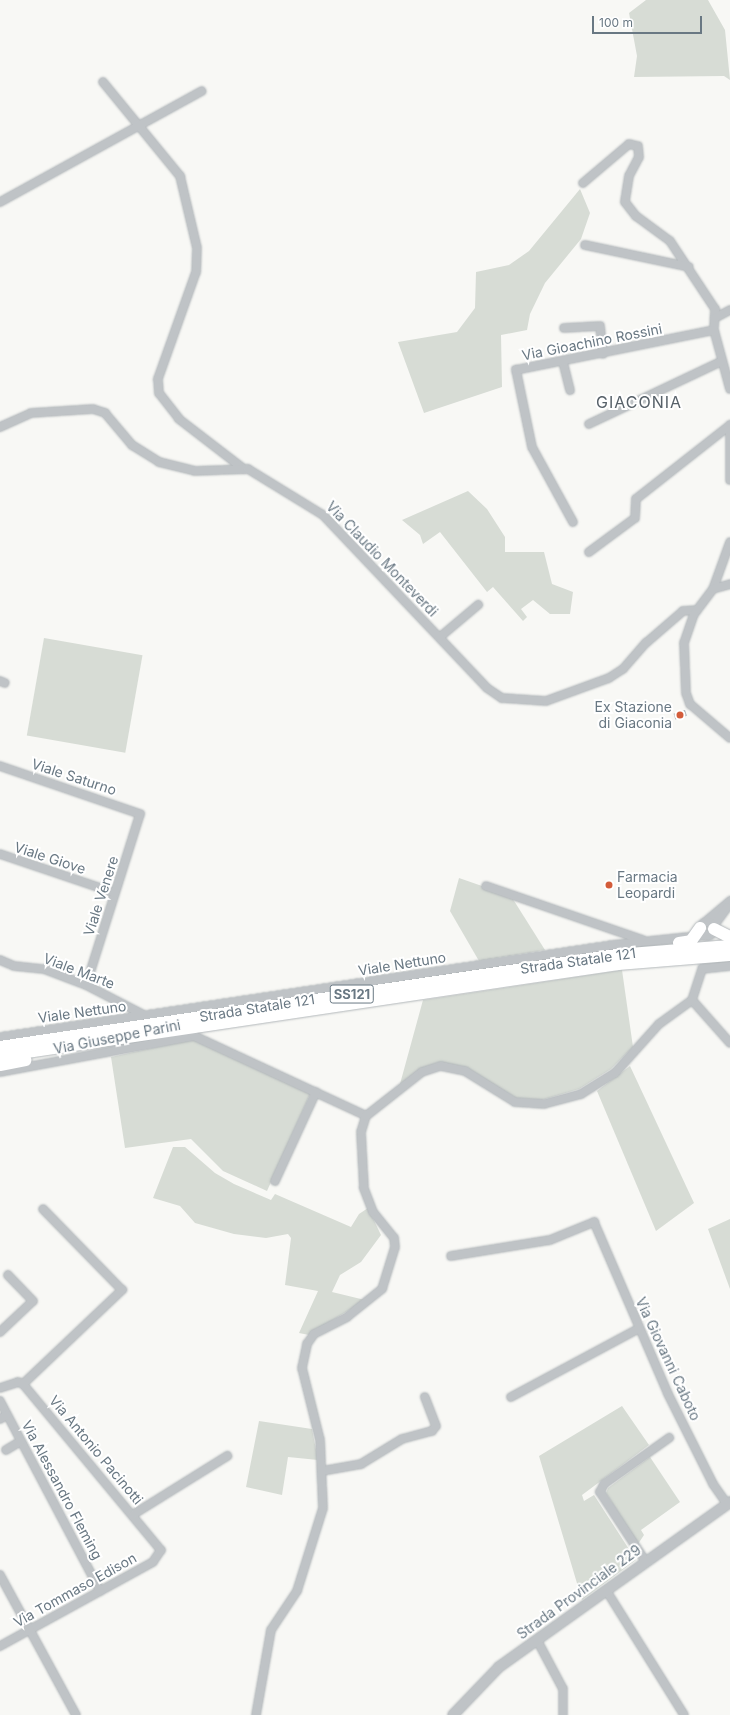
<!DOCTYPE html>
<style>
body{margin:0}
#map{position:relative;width:730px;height:1715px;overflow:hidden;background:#f8f8f5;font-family:Inter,sans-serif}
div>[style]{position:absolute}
.green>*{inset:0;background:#d7dcd5;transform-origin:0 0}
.building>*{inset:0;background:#a7aeb3;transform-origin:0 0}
.roads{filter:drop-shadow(0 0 1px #b2b7ba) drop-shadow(0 0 1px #b2b7ba)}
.minor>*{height:8px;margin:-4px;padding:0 4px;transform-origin:4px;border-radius:4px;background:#bfc3c6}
.minor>.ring{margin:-4px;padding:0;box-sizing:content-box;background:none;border:8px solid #bfc3c6;border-radius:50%}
.tertiary>*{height:10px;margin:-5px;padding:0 5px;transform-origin:5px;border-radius:5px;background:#bfc3c6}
.primary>*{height:12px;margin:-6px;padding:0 6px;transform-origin:6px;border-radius:6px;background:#fff}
.dots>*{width:11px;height:11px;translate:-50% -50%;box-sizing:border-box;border:2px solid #fff;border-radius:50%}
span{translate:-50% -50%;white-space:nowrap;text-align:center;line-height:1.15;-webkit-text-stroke:4px #fff;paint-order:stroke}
.shield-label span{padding:1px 3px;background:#fff;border:1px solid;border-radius:3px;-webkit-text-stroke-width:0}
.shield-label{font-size:13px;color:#697883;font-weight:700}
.street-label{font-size:14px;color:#697883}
.poi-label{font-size:14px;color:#697883}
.right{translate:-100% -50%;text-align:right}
.left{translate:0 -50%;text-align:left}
.quarter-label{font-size:16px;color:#576169;letter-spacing:1px}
.scale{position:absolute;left:592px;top:16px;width:110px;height:18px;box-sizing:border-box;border:2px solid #697883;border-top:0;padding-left:5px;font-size:12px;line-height:14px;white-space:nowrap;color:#697883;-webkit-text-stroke:3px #fff;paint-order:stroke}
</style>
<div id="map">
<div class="green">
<i style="clip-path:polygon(646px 0,708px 0,725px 30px,730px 80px,724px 76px,634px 77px,637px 56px,629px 13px)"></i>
<i style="clip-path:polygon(580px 189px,590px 213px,581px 239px,545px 283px,530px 314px,527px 330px,501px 335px,502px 387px,424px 413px,398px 342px,457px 332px,475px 308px,476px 272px,509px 265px,529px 251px)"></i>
<i style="clip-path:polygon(468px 491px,487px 509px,505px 537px,505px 552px,544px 552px,552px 584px,573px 592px,570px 614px,550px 614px,533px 600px,521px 609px,527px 617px,523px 621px,493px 587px,487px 592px,440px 532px,423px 544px,420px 535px,402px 520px)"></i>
<i style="left:44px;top:638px;width:100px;height:99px;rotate:10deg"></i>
<i style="clip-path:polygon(459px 878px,511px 896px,545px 950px,479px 961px,450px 911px)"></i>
<i style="clip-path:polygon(622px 970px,633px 1047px,611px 1069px,579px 1089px,542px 1100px,516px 1098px,464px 1067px,440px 1063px,400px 1084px,423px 1000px)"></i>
<i style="clip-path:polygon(193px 1039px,311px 1092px,267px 1191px,223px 1171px,191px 1139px,125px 1148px,111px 1057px)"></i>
<i style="clip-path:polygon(630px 1066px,694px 1203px,656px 1231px,597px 1091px)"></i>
<i style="clip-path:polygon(173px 1147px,185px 1147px,215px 1173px,234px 1184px,271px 1200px,275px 1194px,351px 1227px,359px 1214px,368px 1208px,381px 1235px,361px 1262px,340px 1275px,332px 1292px,365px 1300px,309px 1335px,299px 1333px,318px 1291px,285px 1285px,291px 1238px,288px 1234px,266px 1238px,234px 1234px,195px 1223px,180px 1206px,153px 1198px)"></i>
<i style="clip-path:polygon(730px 1219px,730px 1289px,708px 1229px)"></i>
<i style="clip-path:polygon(622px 1406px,649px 1445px,582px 1495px,584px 1501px,594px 1495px,636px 1560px,582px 1600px,539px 1456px)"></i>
<i style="clip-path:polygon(259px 1421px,312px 1429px,318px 1460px,288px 1457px,282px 1495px,246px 1487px)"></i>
<i style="clip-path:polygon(650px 1457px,680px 1502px,641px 1530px,644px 1535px,638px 1544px,606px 1493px,608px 1488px)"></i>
</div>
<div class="building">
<i style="left:685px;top:710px;width:6px;height:12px;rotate:72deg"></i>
</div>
<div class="roads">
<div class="minor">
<i style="left:103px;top:82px;width:122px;rotate:50.7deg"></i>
<i style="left:180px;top:176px;width:74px;rotate:76.7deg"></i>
<i style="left:197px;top:248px;width:24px;rotate:92deg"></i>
<i style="left:196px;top:272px;width:114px;rotate:109.6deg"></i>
<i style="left:158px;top:379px;width:14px;rotate:86deg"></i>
<i style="left:159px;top:393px;width:33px;rotate:52deg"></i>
<i style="left:179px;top:419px;width:82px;rotate:37.6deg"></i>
<i style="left:583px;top:183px;width:60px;rotate:-40.3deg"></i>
<i style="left:629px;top:144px;width:9px;rotate:13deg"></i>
<i style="left:638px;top:146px;width:11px;rotate:85deg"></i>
<i style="left:639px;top:157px;width:21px;rotate:118deg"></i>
<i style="left:629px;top:176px;width:26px;rotate:99deg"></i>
<i style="left:625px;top:202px;width:18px;rotate:52deg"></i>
<i style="left:636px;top:216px;width:42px;rotate:36.3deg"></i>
<i style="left:670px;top:241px;width:82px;rotate:56.5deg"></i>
<i style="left:715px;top:309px;width:21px;rotate:93deg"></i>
<i style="left:714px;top:330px;width:61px;rotate:74.8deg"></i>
<i style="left:0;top:202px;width:230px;rotate:-28.8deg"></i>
<i style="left:585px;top:245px;width:106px;rotate:11.9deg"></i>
<i style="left:715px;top:318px;width:17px;rotate:-28deg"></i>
<i style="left:564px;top:328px;width:36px;rotate:-3deg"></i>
<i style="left:600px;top:326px;width:28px;rotate:84deg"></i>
<i style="left:563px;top:362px;width:29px;rotate:76deg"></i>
<i style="left:589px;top:424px;width:147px;rotate:-25.3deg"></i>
<i style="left:730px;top:425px;width:55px;rotate:90deg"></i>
<i style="left:0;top:427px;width:34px;rotate:-24deg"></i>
<i style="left:31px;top:413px;width:62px;rotate:-3.7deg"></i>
<i style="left:93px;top:409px;width:13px;rotate:18deg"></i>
<i style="left:105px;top:413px;width:42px;rotate:49.8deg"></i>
<i style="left:132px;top:445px;width:32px;rotate:32deg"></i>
<i style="left:159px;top:462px;width:37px;rotate:14deg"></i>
<i style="left:195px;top:471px;width:53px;rotate:-2.2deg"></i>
<i style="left:248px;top:469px;width:88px;rotate:31.5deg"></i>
<i style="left:323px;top:515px;width:238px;rotate:46.5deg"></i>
<i style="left:487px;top:688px;width:18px;rotate:34deg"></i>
<i style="left:502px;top:698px;width:44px;rotate:3.9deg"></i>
<i style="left:546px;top:701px;width:67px;rotate:-20.1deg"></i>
<i style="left:609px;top:678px;width:17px;rotate:-33deg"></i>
<i style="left:623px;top:669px;width:35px;rotate:-49deg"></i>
<i style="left:646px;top:643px;width:49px;rotate:-40.9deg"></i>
<i style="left:683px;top:611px;width:14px;rotate:-4deg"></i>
<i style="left:573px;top:522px;width:85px;rotate:-118.7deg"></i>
<i style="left:532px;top:447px;width:79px;rotate:-101.7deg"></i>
<i style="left:516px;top:370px;width:202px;rotate:-11.4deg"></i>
<i style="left:730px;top:542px;width:50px;rotate:109.9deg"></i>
<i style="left:713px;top:589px;width:31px;rotate:127deg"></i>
<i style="left:694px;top:614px;width:31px;rotate:109deg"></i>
<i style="left:684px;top:643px;width:50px;rotate:87.7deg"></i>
<i style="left:686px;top:693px;width:12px;rotate:70deg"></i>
<i style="left:690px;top:704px;width:52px;rotate:40.4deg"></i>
<i style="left:589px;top:552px;width:57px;rotate:-36.5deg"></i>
<i style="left:635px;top:518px;width:19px;rotate:-87deg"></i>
<i style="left:636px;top:499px;width:120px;rotate:-38.2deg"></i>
<i style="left:713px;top:589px;width:18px;rotate:-16deg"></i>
<i style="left:440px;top:637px;width:50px;rotate:-40.1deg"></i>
<i style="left:0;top:681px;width:5px;rotate:22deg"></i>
<i style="left:0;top:766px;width:148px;rotate:18.9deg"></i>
<i style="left:140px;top:814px;width:179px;rotate:107.5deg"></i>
<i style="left:0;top:854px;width:121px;rotate:18.7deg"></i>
<i style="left:486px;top:886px;width:166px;rotate:19deg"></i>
<i style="left:705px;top:922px;width:33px;rotate:-40deg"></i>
<i class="ring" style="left:700px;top:922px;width:6px;height:6px"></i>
<i style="left:713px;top:927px;width:24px;rotate:-54deg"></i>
<i style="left:0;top:960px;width:15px;rotate:23deg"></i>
<i style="left:14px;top:966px;width:30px;rotate:6deg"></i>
<i style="left:44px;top:969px;width:45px;rotate:20.9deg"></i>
<i style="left:86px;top:985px;width:68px;rotate:27.3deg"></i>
<i style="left:692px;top:1000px;width:57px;rotate:48.5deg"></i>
<i style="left:0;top:1037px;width:619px;rotate:-8.55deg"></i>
<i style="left:612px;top:945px;width:95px;rotate:-6.1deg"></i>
<i style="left:0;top:1072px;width:197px;rotate:-10.5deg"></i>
<i style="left:194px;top:1036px;width:190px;rotate:24.9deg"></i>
<i style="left:275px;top:1181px;width:98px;rotate:-65.3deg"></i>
<i style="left:451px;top:1256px;width:100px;rotate:-9.2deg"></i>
<i style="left:550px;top:1240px;width:48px;rotate:-22.2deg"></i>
<i style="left:594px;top:1222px;width:187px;rotate:66.7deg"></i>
<i style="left:668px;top:1394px;width:101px;rotate:63.4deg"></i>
<i style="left:713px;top:1484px;width:24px;rotate:55deg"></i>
<i style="left:0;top:1332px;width:45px;rotate:-43.2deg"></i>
<i style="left:33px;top:1301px;width:36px;rotate:-134deg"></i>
<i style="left:23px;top:1384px;width:137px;rotate:-43.5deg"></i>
<i style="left:122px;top:1290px;width:113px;rotate:-134.3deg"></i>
<i style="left:0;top:1388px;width:19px;rotate:-18deg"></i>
<i style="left:18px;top:1382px;width:5px;rotate:22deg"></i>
<i style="left:23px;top:1384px;width:216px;rotate:50.3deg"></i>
<i style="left:161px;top:1550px;width:14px;rotate:124deg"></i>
<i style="left:153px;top:1562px;width:175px;rotate:151.2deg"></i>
<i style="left:511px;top:1397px;width:144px;rotate:-28.2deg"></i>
<i style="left:0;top:1401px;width:215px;rotate:62.2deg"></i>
<i style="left:0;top:1419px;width:8px;rotate:-30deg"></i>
<i style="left:6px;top:1450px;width:17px;rotate:-31deg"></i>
<i style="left:322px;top:1471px;width:40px;rotate:-10deg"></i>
<i style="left:361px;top:1464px;width:48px;rotate:-31.4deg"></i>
<i style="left:402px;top:1439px;width:31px;rotate:-15deg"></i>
<i style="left:432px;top:1431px;width:6px;rotate:-51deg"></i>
<i style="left:436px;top:1426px;width:31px;rotate:-111deg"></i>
<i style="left:134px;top:1514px;width:110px;rotate:-31.9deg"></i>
<i style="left:646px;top:1562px;width:84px;rotate:-123.3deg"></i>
<i style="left:600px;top:1492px;width:9px;rotate:-63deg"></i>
<i style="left:604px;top:1484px;width:80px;rotate:-35.3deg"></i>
<i style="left:0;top:1575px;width:159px;rotate:61.5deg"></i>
<i style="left:606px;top:1590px;width:147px;rotate:58deg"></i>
<i style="left:537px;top:1640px;width:55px;rotate:62deg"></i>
<i style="left:563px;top:1689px;width:26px;rotate:90deg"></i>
<i style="left:256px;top:1715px;width:86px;rotate:-80deg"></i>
<i style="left:271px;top:1630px;width:47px;rotate:-56.3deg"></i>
<i style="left:297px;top:1591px;width:87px;rotate:-72.6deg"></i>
<i style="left:323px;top:1508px;width:68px;rotate:-92.5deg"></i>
<i style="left:320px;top:1440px;width:74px;rotate:-104deg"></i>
<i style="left:302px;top:1368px;width:25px;rotate:-78deg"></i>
<i style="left:307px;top:1344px;width:12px;rotate:-55deg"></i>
<i style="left:314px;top:1334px;width:37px;rotate:-27deg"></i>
<i style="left:347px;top:1317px;width:45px;rotate:-38.7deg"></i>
<i style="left:382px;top:1289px;width:44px;rotate:-72.8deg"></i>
<i style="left:395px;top:1247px;width:9px;rotate:-96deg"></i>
<i style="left:394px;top:1238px;width:33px;rotate:-129deg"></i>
<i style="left:373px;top:1212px;width:26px;rotate:-111deg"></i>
<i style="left:364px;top:1188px;width:56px;rotate:-93.1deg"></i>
<i style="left:361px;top:1132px;width:17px;rotate:-73deg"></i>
<i style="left:366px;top:1116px;width:71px;rotate:-38.2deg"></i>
<i style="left:422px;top:1072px;width:20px;rotate:-18deg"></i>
<i style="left:441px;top:1066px;width:25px;rotate:12deg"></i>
<i style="left:465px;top:1071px;width:59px;rotate:31.8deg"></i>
<i style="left:515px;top:1102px;width:29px;rotate:4deg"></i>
<i style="left:544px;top:1104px;width:38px;rotate:-15deg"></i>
<i style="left:581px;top:1094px;width:40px;rotate:-32deg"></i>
<i style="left:615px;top:1073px;width:66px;rotate:-48.1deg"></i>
<i style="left:659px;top:1024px;width:41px;rotate:-36deg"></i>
<i style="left:692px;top:1000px;width:33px;rotate:-72deg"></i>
<i style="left:702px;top:969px;width:28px;rotate:-6deg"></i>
</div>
<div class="tertiary">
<i style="left:453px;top:1715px;width:66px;rotate:-46.2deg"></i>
<i style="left:499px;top:1667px;width:284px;rotate:-35.5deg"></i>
</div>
<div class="primary">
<i style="left:714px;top:929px;width:18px;rotate:27deg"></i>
<i style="left:679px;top:943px;width:12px;rotate:-9deg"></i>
<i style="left:691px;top:941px;width:16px;rotate:-55deg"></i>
<i style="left:0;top:1047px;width:624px;rotate:-8.48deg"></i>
<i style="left:617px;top:955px;width:113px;rotate:-4.6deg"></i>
<i style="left:0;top:1056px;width:625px;rotate:-8.47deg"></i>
<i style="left:618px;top:964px;width:112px;rotate:-4.6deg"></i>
<i style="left:0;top:1065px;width:26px;rotate:-11deg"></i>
</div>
</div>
<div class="dots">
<i style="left:680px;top:715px;background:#d35c3a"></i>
<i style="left:609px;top:885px;background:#d35c3a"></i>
</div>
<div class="shield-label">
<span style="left:352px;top:994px">SS121</span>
</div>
<div class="street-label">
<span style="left:592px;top:342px;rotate:-11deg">Via Gioachino Rossini</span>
<span style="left:382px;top:559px;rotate:46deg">Via Claudio Monteverdi</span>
<span style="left:74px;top:777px;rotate:18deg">Viale Saturno</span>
<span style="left:50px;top:858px;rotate:18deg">Viale Giove</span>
<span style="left:101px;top:896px;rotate:-72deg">Viale Venere</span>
<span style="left:578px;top:961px;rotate:-8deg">Strada Statale 121</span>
<span style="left:402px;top:964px;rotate:-9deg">Viale Nettuno</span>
<span style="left:79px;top:971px;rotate:21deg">Viale Marte</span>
<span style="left:257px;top:1008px;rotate:-9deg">Strada Statale 121</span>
<span style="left:82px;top:1012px;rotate:-8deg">Viale Nettuno</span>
<span style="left:117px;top:1037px;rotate:-11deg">Via Giuseppe Parini</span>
<span style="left:668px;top:1359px;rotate:65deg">Via Giovanni Caboto</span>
<span style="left:96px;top:1450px;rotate:50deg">Via Antonio Pacinotti</span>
<span style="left:62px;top:1490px;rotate:62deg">Via Alessandro Fleming</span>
<span style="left:75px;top:1590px;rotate:-29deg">Via Tommaso Edison</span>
<span style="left:579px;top:1592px;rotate:-36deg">Strada Provinciale 229</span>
</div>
<div class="poi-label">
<span class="right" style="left:672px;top:715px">Ex Stazione<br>di Giaconia</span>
<span class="left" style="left:617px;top:885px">Farmacia<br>Leopardi</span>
</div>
<div class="quarter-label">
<span style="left:639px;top:402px">GIACONIA</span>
</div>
<div class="scale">100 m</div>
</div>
